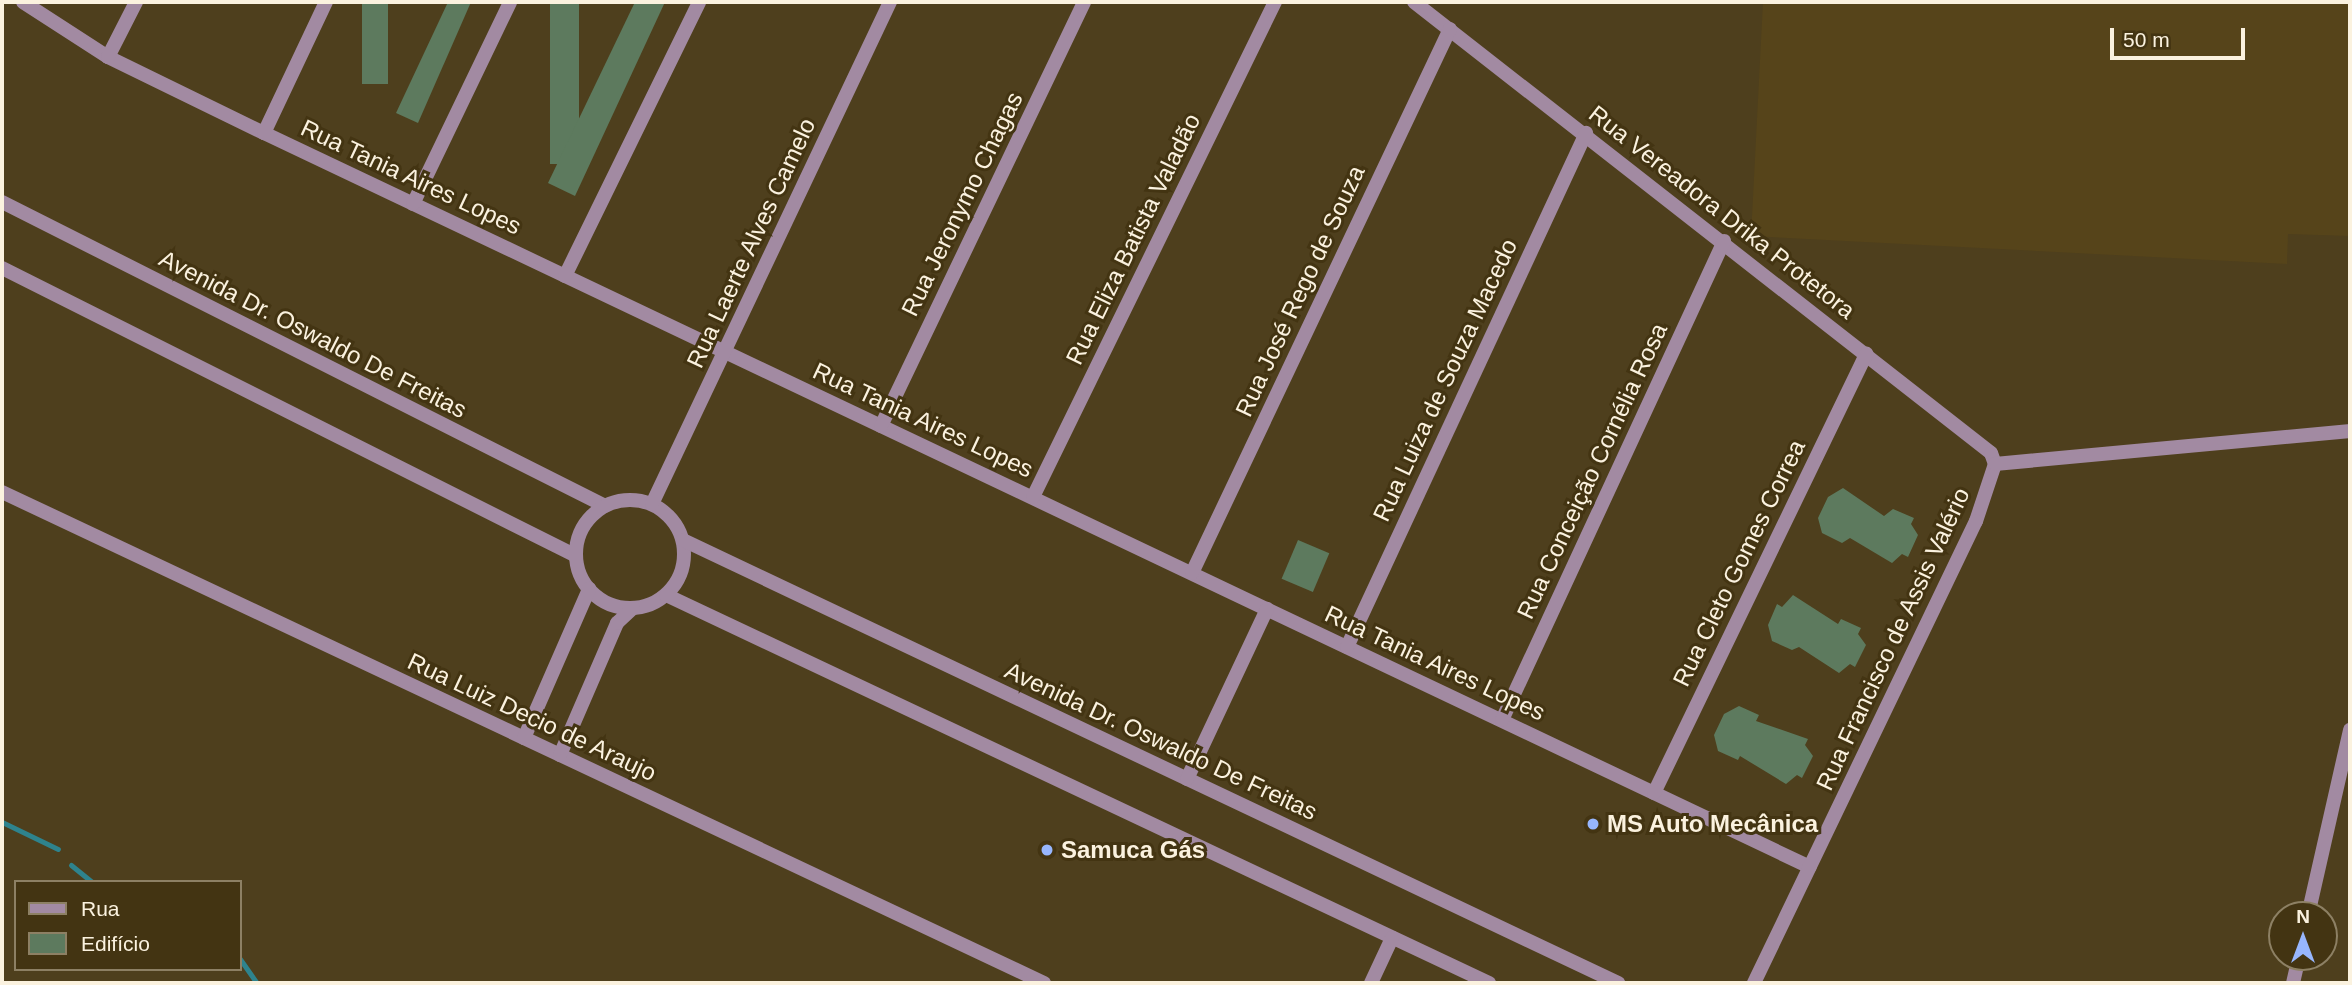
<!DOCTYPE html>
<meta charset="utf-8">
<style>
body{margin:0}
#map{position:relative;width:2352px;height:985px;overflow:hidden;background:#4e3f1d;font-family:Arial,sans-serif}
div>[style]{position:absolute}
.built>*{inset:0;background:#56441a}
.stream>*{height:5px;margin:-2.5px;padding:0 2.5px;transform-origin:2.5px;border-radius:2.5px;background:#2e838d}
.building>*{inset:0;background:#5d7a5e;transform-origin:0 0}
.minor>*{height:14px;margin:-7px;padding:0 7px;transform-origin:7px;border-radius:7px;background:#a28aa2}
.minor>.ring{margin:-7px;padding:0;box-sizing:content-box;background:none;border:14px solid #a28aa2;border-radius:50%}
.dots>*{width:19px;height:19px;translate:-50% -50%;box-sizing:border-box;border:4px solid #433412;border-radius:50%}
span{translate:-50% -50%;white-space:nowrap;text-align:center;line-height:1.15;-webkit-text-stroke:6px #433412;paint-order:stroke}
.street-label{font-size:24px;color:#fbf2df}
.poi-label{font-size:24px;color:#fbf2df;font-weight:700}
.left{translate:0 -50%;text-align:left}
.frame{position:absolute;inset:0;border:4px solid #fbf2df;pointer-events:none}
.legend{position:absolute;left:14px;top:880px;width:228px;height:91px;box-sizing:border-box;background:#433412;border:2px solid #8d8064;margin:0;padding:9px 12px;list-style:none;font-size:21px;color:#fbf2df}
.legend li{display:flex;align-items:center;gap:14px;height:35px}
.legend b{width:35px;border:2px solid #8d8064}
.north{position:absolute;left:2268px;top:901px;width:70px;height:70px;box-sizing:border-box;background:#433412;border:2px solid #8d8064;border-radius:50%;rotate:0deg;font-size:19px;font-weight:700;line-height:28px;text-align:center;color:#fbf2df}
.north::after{content:'';display:block;margin:auto;width:24px;height:32px;background:#97b6fd;clip-path:polygon(50% 0,100% 100%,50% 72%,0 100%)}
.scale{position:absolute;left:2110px;top:28px;width:135px;height:32px;box-sizing:border-box;border:4px solid #fbf2df;border-top:0;padding-left:9px;font-size:21px;line-height:24px;white-space:nowrap;color:#fbf2df;-webkit-text-stroke:5px #433412;paint-order:stroke}
</style>
<div id="map">
<div class="built">
<i style="clip-path:polygon(1763px 2px,2350px 2px,2350px 236px,2288px 234px,2287px 264px,1751px 236px)"></i>
</div>
<div class="stream">
<i style="left:2px;top:822px;width:62px;rotate:25.7deg"></i>
<i style="left:71px;top:865px;width:27px;rotate:39deg"></i>
<i style="left:240px;top:959px;width:29px;rotate:55deg"></i>
</div>
<div class="building">
<i style="left:362px;top:2px;width:26px;height:82px"></i>
<i style="clip-path:polygon(448px 2px,471px 2px,418px 123px,396px 113px)"></i>
<i style="left:550px;top:2px;width:29px;height:162px"></i>
<i style="clip-path:polygon(635px 2px,665px 2px,575px 196px,548px 183px)"></i>
<i style="clip-path:polygon(1843px 488px,1884px 516px,1893px 509px,1914px 518px,1911px 524px,1918px 535px,1908px 557px,1902px 554px,1892px 563px,1850px 538px,1842px 543px,1822px 533px,1818px 518px,1828px 497px)"></i>
<i style="left:1298px;top:540px;width:34px;height:42px;rotate:23deg"></i>
<i style="clip-path:polygon(1793px 595px,1838px 624px,1841px 619px,1861px 628px,1858px 634px,1866px 645px,1855px 667px,1850px 664px,1839px 673px,1799px 647px,1792px 650px,1772px 641px,1768px 625px,1777px 604px,1782px 607px)"></i>
<i style="clip-path:polygon(1739px 706px,1759px 715px,1756px 721px,1808px 739px,1805px 745px,1813px 756px,1802px 778px,1797px 775px,1786px 784px,1740px 756px,1738px 760px,1718px 751px,1714px 735px,1724px 714px)"></i>
</div>
<div class="minor">
<i style="left:23px;top:2px;width:101px;rotate:32.9deg"></i>
<i style="left:108px;top:57px;width:174px;rotate:26deg"></i>
<i style="left:264px;top:133px;width:1711px;rotate:25.4deg"></i>
<i style="left:1414px;top:2px;width:732px;rotate:38.01deg"></i>
<i style="left:1991px;top:453px;width:12px;rotate:70deg"></i>
<i style="left:1995px;top:464px;width:60px;rotate:108.4deg"></i>
<i style="left:1976px;top:521px;width:513px;rotate:115.67deg"></i>
<i style="left:108px;top:57px;width:62px;rotate:-63deg"></i>
<i style="left:264px;top:133px;width:145px;rotate:-64.7deg"></i>
<i style="left:2px;top:202px;width:675px;rotate:26.75deg"></i>
<i style="left:413px;top:204px;width:224px;rotate:-64.3deg"></i>
<i style="left:2px;top:268px;width:642px;rotate:26.64deg"></i>
<i style="left:565px;top:276px;width:305px;rotate:-63.9deg"></i>
<i style="left:881px;top:426px;width:470px;rotate:-64.4deg"></i>
<i style="left:1995px;top:464px;width:357px;rotate:-5.3deg"></i>
<i style="left:2px;top:492px;width:1152px;rotate:25.23deg"></i>
<i style="left:1033px;top:497px;width:551px;rotate:-63.95deg"></i>
<i class="ring" style="left:576px;top:500px;width:94px;height:94px"></i>
<i style="left:652px;top:504px;width:556px;rotate:-64.63deg"></i>
<i style="left:683px;top:540px;width:1035px;rotate:25.35deg"></i>
<i style="left:1192px;top:573px;width:602px;rotate:-64.63deg"></i>
<i style="left:666px;top:595px;width:910px;rotate:25.24deg"></i>
<i style="left:1347px;top:647px;width:567px;rotate:-65.06deg"></i>
<i style="left:1502px;top:720px;width:528px;rotate:-65.13deg"></i>
<i style="left:524px;top:738px;width:163px;rotate:-66.4deg"></i>
<i style="left:560px;top:755px;width:144px;rotate:-66.6deg"></i>
<i style="left:617px;top:623px;width:22px;rotate:-43deg"></i>
<i style="left:1187px;top:779px;width:188px;rotate:-64.8deg"></i>
<i style="left:1654px;top:793px;width:488px;rotate:-64.2deg"></i>
<i style="left:2308px;top:915px;width:190px;rotate:-77.2deg"></i>
<i style="left:1371px;top:983px;width:50px;rotate:-65deg"></i>
<i style="left:2293px;top:983px;width:27px;rotate:-77deg"></i>
</div>
<div class="dots">
<i style="left:1593px;top:824px;background:#97b6fd"></i>
<i style="left:1047px;top:850px;background:#97b6fd"></i>
</div>
<div class="street-label">
<span style="left:411px;top:177px;rotate:25deg">Rua Tania Aires Lopes</span>
<span style="left:962px;top:204px;rotate:-64deg">Rua Jeronymo Chagas</span>
<span style="left:1722px;top:212px;rotate:38deg">Rua Vereadora Drika Protetora</span>
<span style="left:1133px;top:239px;rotate:-64deg">Rua Eliza Batista Valadão</span>
<span style="left:751px;top:243px;rotate:-65deg">Rua Laerte Alves Camelo</span>
<span style="left:1300px;top:291px;rotate:-65deg">Rua José Rego de Souza</span>
<span style="left:313px;top:334px;rotate:27deg">Avenida Dr. Oswaldo De Freitas</span>
<span style="left:1445px;top:380px;rotate:-65deg">Rua Luiza de Souza Macedo</span>
<span style="left:923px;top:420px;rotate:25deg">Rua Tania Aires Lopes</span>
<span style="left:1592px;top:471px;rotate:-65deg">Rua Conceição Cornélia Rosa</span>
<span style="left:1739px;top:563px;rotate:-64deg">Rua Cleto Gomes Correa</span>
<span style="left:1893px;top:639px;rotate:-65deg">Rua Francisco de Assis Valério</span>
<span style="left:1435px;top:663px;rotate:25deg">Rua Tania Aires Lopes</span>
<span style="left:532px;top:717px;rotate:25deg">Rua Luiz Decio de Araujo</span>
<span style="left:1161px;top:741px;rotate:25deg">Avenida Dr. Oswaldo De Freitas</span>
</div>
<div class="poi-label">
<span class="left" style="left:1607px;top:824px">MS Auto Mecânica</span>
<span class="left" style="left:1061px;top:850px">Samuca Gás</span>
</div>
<div class="frame"></div>
<ul class="legend">
<li><b style="height:9px;background:#a28aa2"></b>Rua</li>
<li><b style="height:19px;background:#5d7a5e"></b>Edifício</li>
</ul>
<div class="north">N</div>
<div class="scale">50 m</div>
</div>
